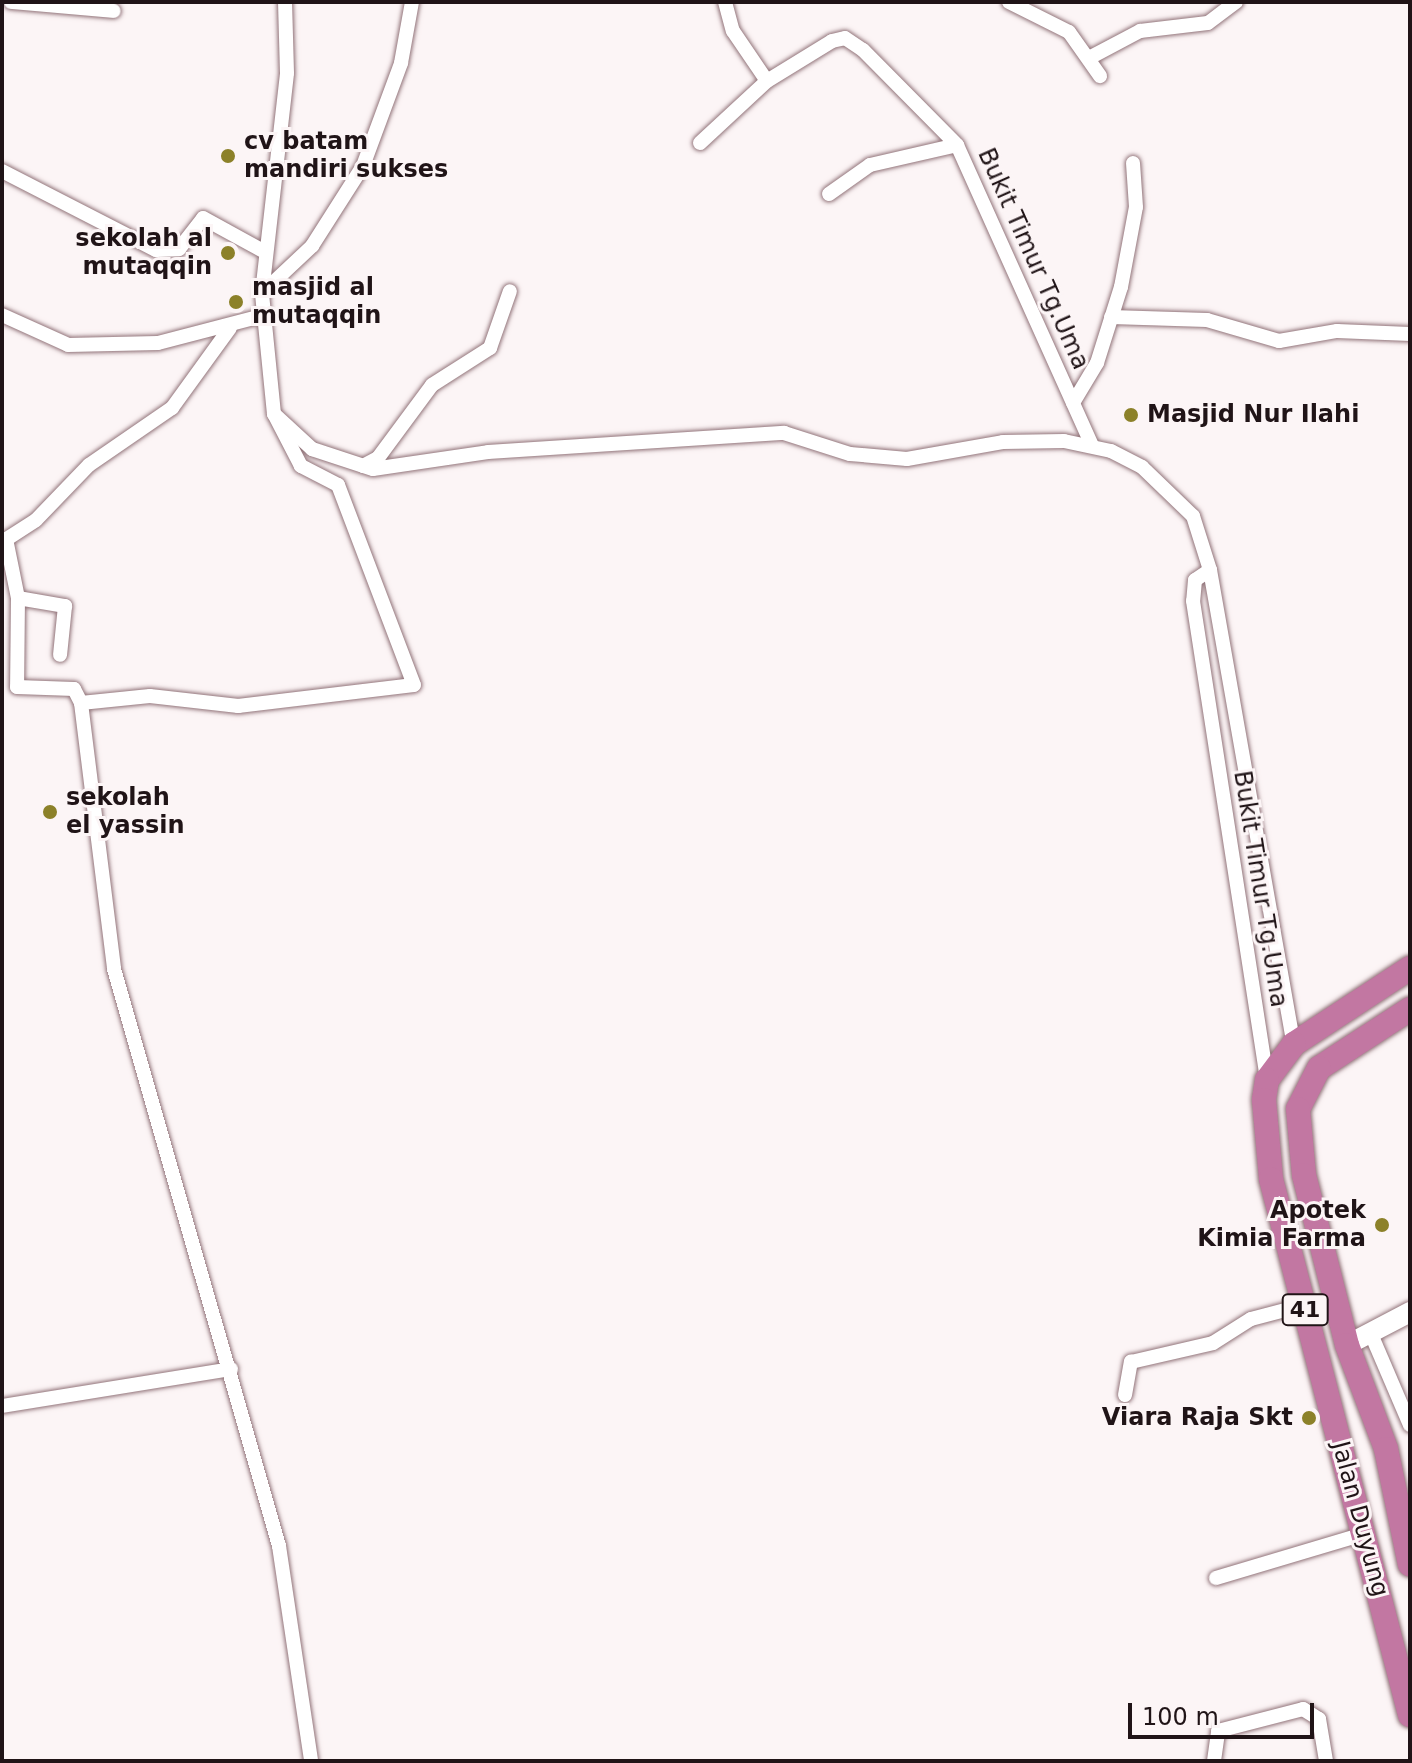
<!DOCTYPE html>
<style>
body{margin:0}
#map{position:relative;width:1412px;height:1763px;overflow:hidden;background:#fcf5f6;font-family:"DejaVu Sans",sans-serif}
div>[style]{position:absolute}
.roads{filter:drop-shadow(0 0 2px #92747a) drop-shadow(0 0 2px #92747a)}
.street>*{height:14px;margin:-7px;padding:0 7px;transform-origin:7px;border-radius:7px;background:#fff}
.secondary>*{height:20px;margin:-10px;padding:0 10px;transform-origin:10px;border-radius:10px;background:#fff}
.highway>*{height:24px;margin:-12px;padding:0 12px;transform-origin:12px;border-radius:12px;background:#c277a2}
.dots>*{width:22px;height:22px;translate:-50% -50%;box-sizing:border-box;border:4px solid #fcf5f6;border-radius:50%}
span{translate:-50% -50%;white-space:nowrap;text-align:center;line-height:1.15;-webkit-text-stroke:6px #fcf5f6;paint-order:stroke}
.shield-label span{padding:2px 6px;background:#fcf5f6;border:2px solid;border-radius:6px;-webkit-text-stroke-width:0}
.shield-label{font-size:22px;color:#201417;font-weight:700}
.poi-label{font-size:24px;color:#201417;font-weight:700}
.left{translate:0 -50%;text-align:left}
.right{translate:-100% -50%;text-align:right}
.street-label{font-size:24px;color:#201417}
.frame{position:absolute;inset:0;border:4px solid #201417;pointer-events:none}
.scale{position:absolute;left:1128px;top:1703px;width:186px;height:36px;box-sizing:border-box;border:4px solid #201417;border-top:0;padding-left:10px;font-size:24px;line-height:28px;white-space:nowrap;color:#201417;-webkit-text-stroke:6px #fcf5f6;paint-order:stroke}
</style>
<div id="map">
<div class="roads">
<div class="street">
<i style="left:11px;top:2px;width:103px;rotate:5deg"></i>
<i style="left:725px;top:2px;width:30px;rotate:75deg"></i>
<i style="left:733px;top:31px;width:60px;rotate:55.8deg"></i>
<i style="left:1009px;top:2px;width:67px;rotate:26.6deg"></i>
<i style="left:1069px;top:32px;width:54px;rotate:54.8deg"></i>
<i style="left:1089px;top:58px;width:58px;rotate:-27.9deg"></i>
<i style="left:1140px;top:31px;width:68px;rotate:-6.7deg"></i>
<i style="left:1208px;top:23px;width:35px;rotate:-37deg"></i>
<i style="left:700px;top:143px;width:91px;rotate:-42.8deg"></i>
<i style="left:767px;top:81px;width:76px;rotate:-31.6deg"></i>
<i style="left:832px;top:41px;width:13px;rotate:-13deg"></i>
<i style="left:845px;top:38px;width:22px;rotate:34deg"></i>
<i style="left:863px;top:50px;width:134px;rotate:45.3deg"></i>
<i style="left:957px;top:145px;width:330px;rotate:65.8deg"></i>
<i style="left:2px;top:171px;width:173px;rotate:27.2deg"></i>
<i style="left:156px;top:250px;width:23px;rotate:-2deg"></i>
<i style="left:179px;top:249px;width:39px;rotate:-52deg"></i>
<i style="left:203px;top:218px;width:71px;rotate:28.7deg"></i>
<i style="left:829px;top:194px;width:50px;rotate:-35.3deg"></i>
<i style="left:870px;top:165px;width:89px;rotate:-12.9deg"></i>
<i style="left:262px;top:293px;width:69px;rotate:-43.2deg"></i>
<i style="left:312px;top:246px;width:95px;rotate:-57.5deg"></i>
<i style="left:363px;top:166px;width:110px;rotate:-69.7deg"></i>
<i style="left:401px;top:63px;width:62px;rotate:-79.8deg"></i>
<i style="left:2px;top:315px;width:72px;rotate:24.4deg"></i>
<i style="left:68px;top:345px;width:90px;rotate:-1.3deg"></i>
<i style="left:158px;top:343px;width:107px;rotate:-14.6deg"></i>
<i style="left:1111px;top:317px;width:96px;rotate:1.8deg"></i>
<i style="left:1207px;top:320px;width:75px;rotate:16.3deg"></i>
<i style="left:1279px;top:341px;width:59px;rotate:-9.8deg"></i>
<i style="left:1337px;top:331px;width:73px;rotate:2.4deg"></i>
<i style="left:1073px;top:403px;width:47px;rotate:-59deg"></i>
<i style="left:1097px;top:363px;width:80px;rotate:-72.5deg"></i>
<i style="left:1121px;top:287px;width:81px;rotate:-79.4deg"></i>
<i style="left:1136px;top:207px;width:44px;rotate:-93.9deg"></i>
<i style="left:274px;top:414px;width:52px;rotate:42.6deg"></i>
<i style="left:312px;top:449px;width:64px;rotate:18.2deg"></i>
<i style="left:373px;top:469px;width:116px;rotate:-8.4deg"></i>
<i style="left:488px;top:452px;width:297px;rotate:-3.7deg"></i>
<i style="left:784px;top:433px;width:69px;rotate:17.7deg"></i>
<i style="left:850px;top:454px;width:57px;rotate:5deg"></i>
<i style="left:907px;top:459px;width:97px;rotate:-10deg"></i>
<i style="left:1003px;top:442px;width:61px;rotate:-0.9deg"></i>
<i style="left:1064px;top:441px;width:48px;rotate:12deg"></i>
<i style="left:1111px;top:451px;width:35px;rotate:27deg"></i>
<i style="left:1142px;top:467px;width:71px;rotate:43.9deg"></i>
<i style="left:1193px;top:516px;width:57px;rotate:72.5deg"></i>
<i style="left:1210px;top:570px;width:481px;rotate:80deg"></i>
<i style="left:363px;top:466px;width:17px;rotate:-28deg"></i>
<i style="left:378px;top:458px;width:91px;rotate:-53.5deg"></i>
<i style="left:432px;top:385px;width:69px;rotate:-32.5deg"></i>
<i style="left:490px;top:348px;width:60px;rotate:-70.7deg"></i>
<i style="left:6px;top:539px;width:60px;rotate:78.5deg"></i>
<i style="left:18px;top:598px;width:89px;rotate:90.6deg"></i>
<i style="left:17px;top:687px;width:57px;rotate:2deg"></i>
<i style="left:74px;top:689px;width:16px;rotate:63deg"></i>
<i style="left:81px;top:703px;width:268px;rotate:82.9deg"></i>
<i style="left:114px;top:969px;width:600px;rotate:74.04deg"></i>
<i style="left:279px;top:1546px;width:217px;rotate:81.5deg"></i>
<i style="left:2px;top:542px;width:40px;rotate:-32.9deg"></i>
<i style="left:36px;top:520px;width:76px;rotate:-46.1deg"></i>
<i style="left:89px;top:465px;width:101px;rotate:-34.5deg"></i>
<i style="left:172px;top:408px;width:99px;rotate:-54.1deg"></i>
<i style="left:1210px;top:570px;width:18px;rotate:146deg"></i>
<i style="left:1195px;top:580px;width:21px;rotate:95deg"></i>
<i style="left:1193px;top:601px;width:485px;rotate:81.2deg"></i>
<i style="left:18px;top:598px;width:48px;rotate:9.7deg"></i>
<i style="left:65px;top:606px;width:49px;rotate:95.8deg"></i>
<i style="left:81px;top:703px;width:69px;rotate:-5.8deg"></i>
<i style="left:150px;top:696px;width:89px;rotate:6.5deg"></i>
<i style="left:238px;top:706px;width:177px;rotate:-6.8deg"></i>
<i style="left:414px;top:685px;width:214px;rotate:-110.8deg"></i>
<i style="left:338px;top:485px;width:42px;rotate:-152.8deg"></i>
<i style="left:301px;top:466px;width:59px;rotate:-117.4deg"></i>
<i style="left:274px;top:414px;width:122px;rotate:-95.7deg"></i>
<i style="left:262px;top:293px;width:221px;rotate:-83.5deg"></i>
<i style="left:287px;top:73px;width:71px;rotate:-91.6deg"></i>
<i style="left:1371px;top:1334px;width:99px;rotate:66.8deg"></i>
<i style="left:1125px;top:1395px;width:34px;rotate:-80deg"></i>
<i style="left:1131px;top:1362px;width:84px;rotate:-13deg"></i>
<i style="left:1213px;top:1343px;width:45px;rotate:-32.3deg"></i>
<i style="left:1251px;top:1319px;width:55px;rotate:-14.8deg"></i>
<i style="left:2px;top:1406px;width:232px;rotate:-9.2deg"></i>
<i style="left:1216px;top:1578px;width:154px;rotate:-16.6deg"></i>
<i style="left:1214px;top:1761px;width:30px;rotate:-82deg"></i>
<i style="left:1218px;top:1731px;width:88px;rotate:-14.5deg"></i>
<i style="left:1303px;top:1709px;width:19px;rotate:32deg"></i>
<i style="left:1319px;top:1719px;width:43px;rotate:80.5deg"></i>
</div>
<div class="secondary">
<i style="left:1347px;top:1345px;width:71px;rotate:-27.6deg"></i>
</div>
<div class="highway">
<i style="left:1410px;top:968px;width:139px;rotate:146.8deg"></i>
<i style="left:1294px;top:1044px;width:45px;rotate:126.9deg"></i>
<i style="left:1267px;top:1080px;width:20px;rotate:99deg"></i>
<i style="left:1264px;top:1100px;width:79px;rotate:84.9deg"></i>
<i style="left:1271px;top:1179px;width:554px;rotate:75.46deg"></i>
<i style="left:1410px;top:1009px;width:108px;rotate:147deg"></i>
<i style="left:1319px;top:1068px;width:46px;rotate:117.1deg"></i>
<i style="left:1298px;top:1109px;width:66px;rotate:84.8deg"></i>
<i style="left:1304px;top:1175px;width:175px;rotate:75.8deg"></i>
<i style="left:1347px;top:1345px;width:111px;rotate:69.4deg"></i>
<i style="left:1386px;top:1449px;width:118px;rotate:78.3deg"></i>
</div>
</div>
<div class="dots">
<i style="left:228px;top:156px;background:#8c8129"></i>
<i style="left:228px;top:253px;background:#8c8129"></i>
<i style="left:236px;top:302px;background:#8c8129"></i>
<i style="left:1131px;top:415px;background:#8c8129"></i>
<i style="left:50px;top:812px;background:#8c8129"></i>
<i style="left:1382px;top:1225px;background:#8c8129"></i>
<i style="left:1309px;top:1418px;background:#8c8129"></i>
</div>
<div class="shield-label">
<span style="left:1305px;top:1310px">41</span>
</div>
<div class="poi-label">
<span class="left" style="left:244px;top:156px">cv batam<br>mandiri sukses</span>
<span class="right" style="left:212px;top:253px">sekolah al<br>mutaqqin</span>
<span class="left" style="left:252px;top:302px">masjid al<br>mutaqqin</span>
<span class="left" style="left:1147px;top:415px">Masjid Nur Ilahi</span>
<span class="left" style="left:66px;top:812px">sekolah<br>el yassin</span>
<span class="right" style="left:1366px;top:1225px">Apotek<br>Kimia Farma</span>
<span class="right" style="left:1293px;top:1418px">Viara Raja Skt</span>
</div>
<div class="street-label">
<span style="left:1033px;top:259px;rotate:66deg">Bukit Timur Tg.Uma</span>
<span style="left:1260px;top:889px;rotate:81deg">Bukit Timur Tg.Uma</span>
<span style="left:1360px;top:1519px;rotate:75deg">Jalan Duyung</span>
</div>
<div class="frame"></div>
<div class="scale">100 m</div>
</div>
